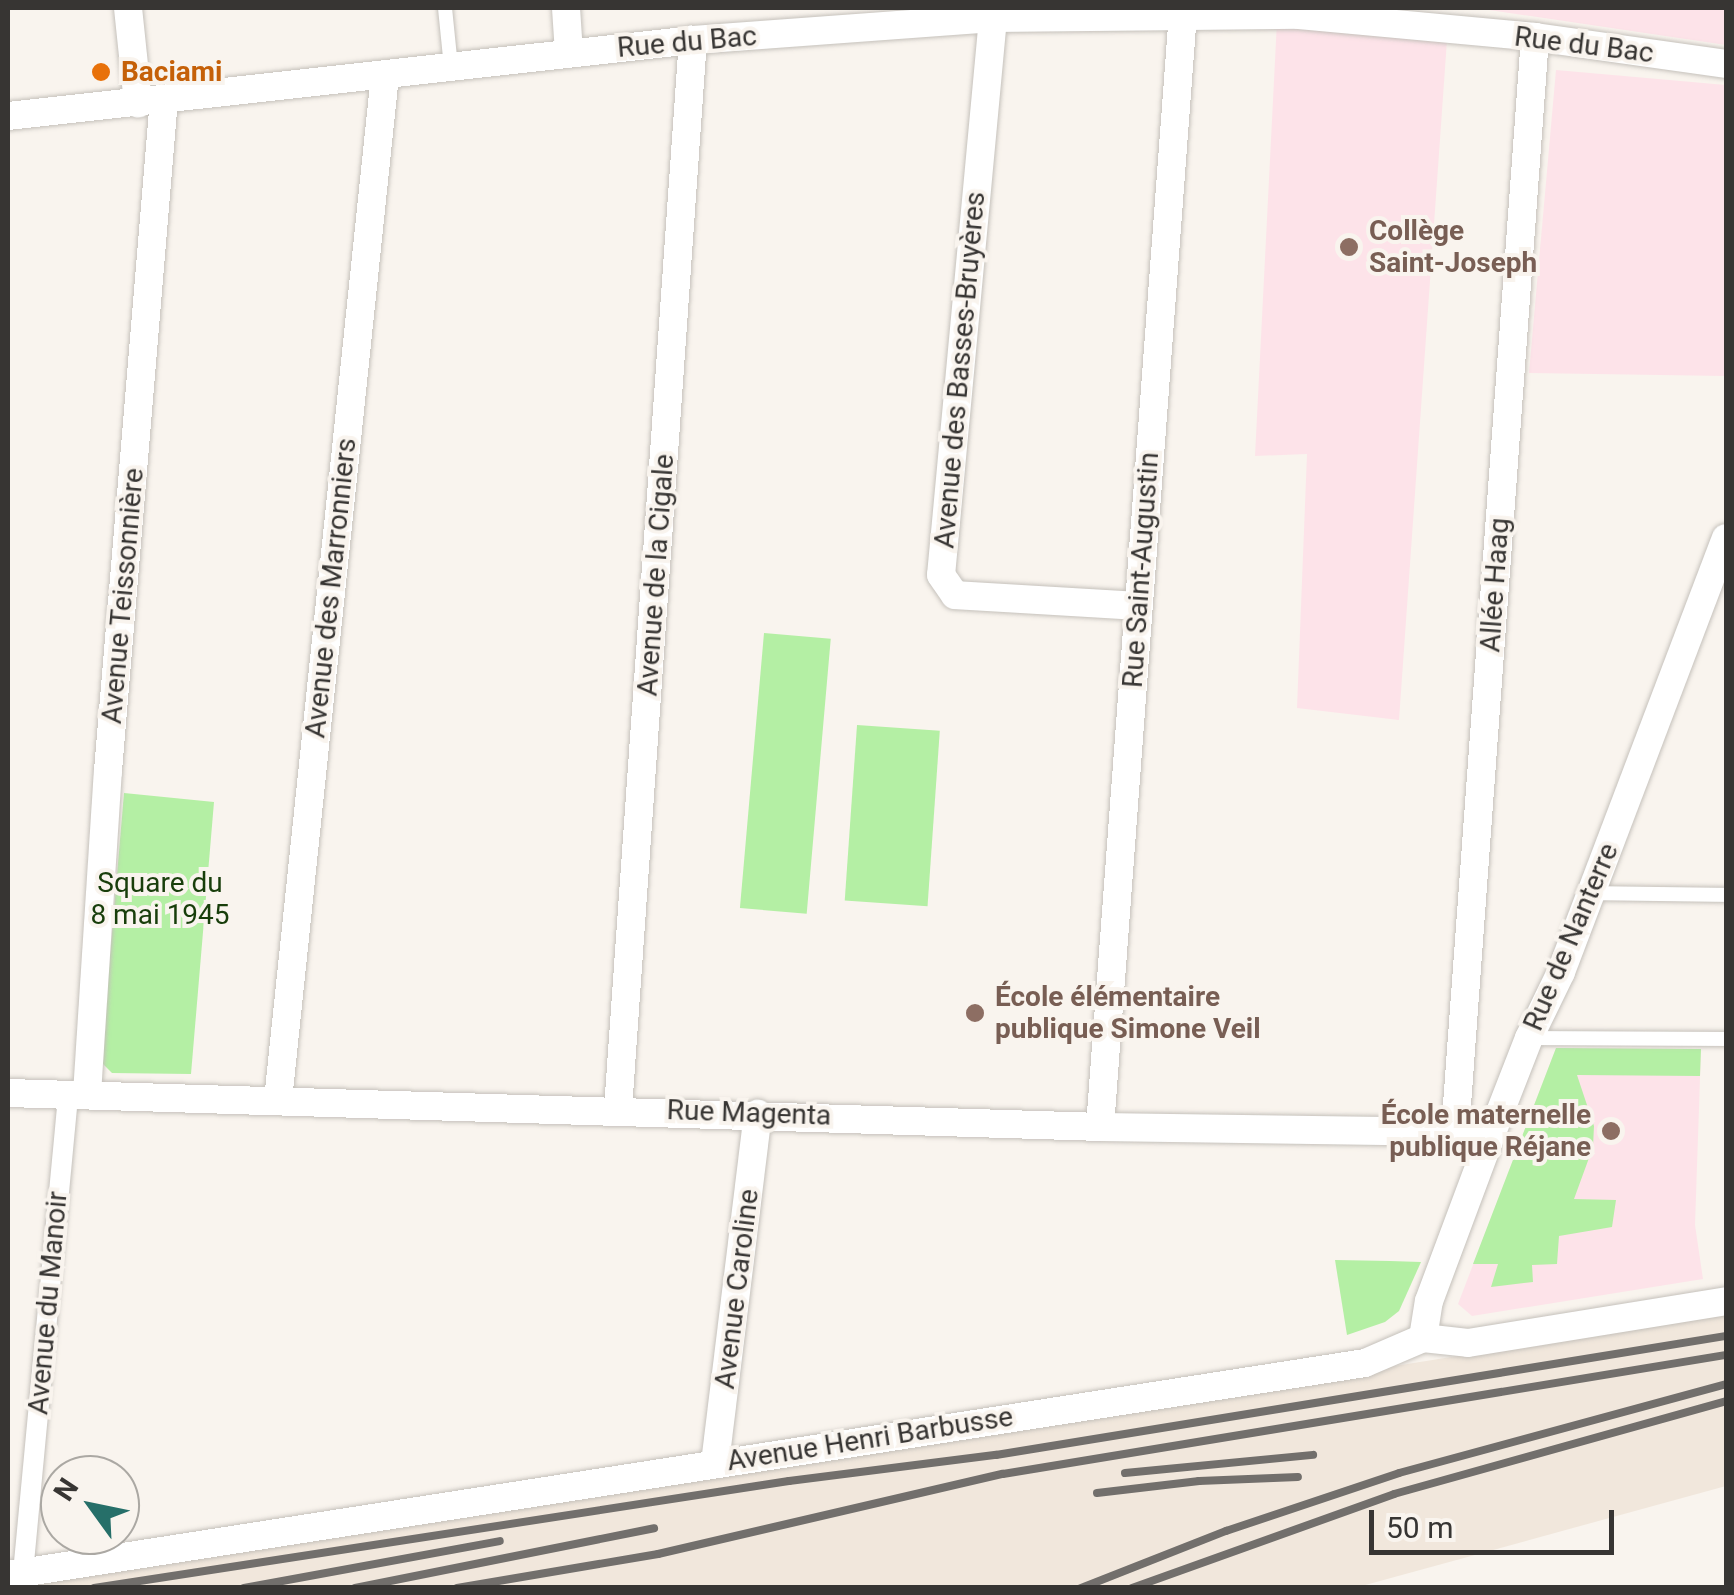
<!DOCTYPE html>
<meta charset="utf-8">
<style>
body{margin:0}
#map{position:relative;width:1734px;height:1595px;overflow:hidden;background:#f9f4ee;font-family:Roboto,sans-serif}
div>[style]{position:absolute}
.built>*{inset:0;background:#f1e7dc}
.education>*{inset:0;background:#fde3e9}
.green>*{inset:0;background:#b4efa4;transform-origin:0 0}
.roads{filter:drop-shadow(0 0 2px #c5c1bb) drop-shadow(0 0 2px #c5c1bb)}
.service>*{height:14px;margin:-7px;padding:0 7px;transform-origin:7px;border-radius:7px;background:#fff}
.pedestrian>*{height:20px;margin:-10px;padding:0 10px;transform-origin:10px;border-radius:10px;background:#fff}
.minor>*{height:28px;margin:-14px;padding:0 14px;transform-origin:14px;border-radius:14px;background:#fff}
.rail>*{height:8px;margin:-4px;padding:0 4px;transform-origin:4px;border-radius:4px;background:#726f6c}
.dots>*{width:28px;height:28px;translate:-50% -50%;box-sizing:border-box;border:5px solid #f9f4ee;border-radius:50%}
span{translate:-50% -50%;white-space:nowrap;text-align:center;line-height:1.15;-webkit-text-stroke:8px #f9f4ee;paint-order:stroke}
.street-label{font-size:28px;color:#373533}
.food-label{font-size:28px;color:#c56008;font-weight:700}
.left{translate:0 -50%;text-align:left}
.education-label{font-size:28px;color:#785e54;font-weight:700}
.right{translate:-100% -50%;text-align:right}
.park-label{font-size:28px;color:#183e0b}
.frame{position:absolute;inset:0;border:10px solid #373533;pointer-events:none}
.north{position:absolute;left:40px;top:1455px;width:100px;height:100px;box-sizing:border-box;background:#f9f4ee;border:2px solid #aba8a3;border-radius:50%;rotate:303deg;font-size:28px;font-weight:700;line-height:40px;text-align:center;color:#373533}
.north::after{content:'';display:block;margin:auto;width:35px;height:45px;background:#266f69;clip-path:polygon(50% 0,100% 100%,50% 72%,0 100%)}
.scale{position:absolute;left:1369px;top:1510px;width:245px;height:45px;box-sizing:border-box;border:5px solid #373533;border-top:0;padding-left:12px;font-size:30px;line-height:35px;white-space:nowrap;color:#373533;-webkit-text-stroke:8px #f9f4ee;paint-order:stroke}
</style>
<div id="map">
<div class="built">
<i style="clip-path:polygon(1726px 1313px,1726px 1486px,1358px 1587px,9px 1588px)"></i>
</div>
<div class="education">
<i style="clip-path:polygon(1476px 8px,1726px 8px,1726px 45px)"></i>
<i style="clip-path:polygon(1277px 21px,1447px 40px,1399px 720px,1297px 708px,1307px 454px,1255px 456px)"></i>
<i style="clip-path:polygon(1556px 70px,1726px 85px,1726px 376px,1529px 373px)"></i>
<i style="clip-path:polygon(1556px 1048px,1701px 1049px,1695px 1225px,1703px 1279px,1472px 1316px,1458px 1304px)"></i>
</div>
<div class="green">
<i style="left:764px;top:633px;width:67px;height:276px;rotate:5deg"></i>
<i style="left:857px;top:725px;width:83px;height:176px;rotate:4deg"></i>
<i style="clip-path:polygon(124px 793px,214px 802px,191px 1074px,112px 1073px,101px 1062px)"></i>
<i style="clip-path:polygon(1556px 1048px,1701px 1049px,1700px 1076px,1577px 1075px,1594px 1126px,1593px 1147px,1574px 1199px,1616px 1200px,1612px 1227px,1559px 1236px,1557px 1264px,1532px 1265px,1533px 1282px,1491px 1287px,1498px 1264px,1473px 1264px)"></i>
<i style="clip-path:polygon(1335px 1260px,1390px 1261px,1421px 1262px,1399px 1311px,1385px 1322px,1347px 1335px)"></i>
</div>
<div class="roads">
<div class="service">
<i style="left:445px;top:8px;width:59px;rotate:84.2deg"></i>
<i style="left:1591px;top:893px;width:135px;rotate:0.8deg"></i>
<i style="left:1529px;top:1038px;width:197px;rotate:0.3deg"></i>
</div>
<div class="pedestrian">
<i style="left:23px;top:1573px;width:482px;rotate:-84.6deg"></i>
</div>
<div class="minor">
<i style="left:128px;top:8px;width:96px;rotate:84deg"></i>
<i style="left:566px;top:8px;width:45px;rotate:86.2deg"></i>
<i style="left:993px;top:18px;width:559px;rotate:95.33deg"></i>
<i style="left:941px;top:575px;width:24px;rotate:55deg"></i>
<i style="left:955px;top:595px;width:183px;rotate:3.4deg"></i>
<i style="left:8px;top:116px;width:689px;rotate:-6.33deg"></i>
<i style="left:693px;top:40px;width:301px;rotate:-4.2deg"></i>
<i style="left:993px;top:18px;width:306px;rotate:-0.6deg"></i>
<i style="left:1299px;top:15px;width:237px;rotate:5.3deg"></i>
<i style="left:1535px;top:37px;width:193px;rotate:8deg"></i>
<i style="left:8px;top:1093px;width:1093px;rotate:1.78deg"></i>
<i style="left:1100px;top:1127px;width:355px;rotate:0.8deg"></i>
<i style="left:1455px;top:1132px;width:35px;rotate:18deg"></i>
<i style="left:87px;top:1094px;width:324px;rotate:-86.3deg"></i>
<i style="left:108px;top:771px;width:674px;rotate:-85.24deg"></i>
<i style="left:278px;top:1100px;width:1031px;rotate:-84.04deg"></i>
<i style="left:618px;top:1109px;width:1072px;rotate:-85.99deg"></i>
<i style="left:1100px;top:1127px;width:1117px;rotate:-85.74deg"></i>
<i style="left:1455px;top:1132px;width:1098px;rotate:-85.82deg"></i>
<i style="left:1423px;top:1338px;width:37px;rotate:-81deg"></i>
<i style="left:1429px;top:1301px;width:169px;rotate:-69.5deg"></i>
<i style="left:1488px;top:1143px;width:113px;rotate:-68.7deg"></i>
<i style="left:1529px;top:1038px;width:73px;rotate:-64.1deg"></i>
<i style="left:1561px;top:972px;width:464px;rotate:-69.2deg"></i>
<i style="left:715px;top:1463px;width:352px;rotate:-83deg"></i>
<i style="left:8px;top:1575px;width:1373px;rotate:-8.88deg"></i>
<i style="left:1365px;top:1363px;width:63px;rotate:-23.3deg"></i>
<i style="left:1423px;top:1338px;width:45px;rotate:6.3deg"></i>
<i style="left:1468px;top:1343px;width:261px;rotate:-9.2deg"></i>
</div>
</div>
<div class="rail">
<i style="left:1125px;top:1473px;width:189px;rotate:-5.5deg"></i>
<i style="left:1097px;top:1493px;width:103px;rotate:-6.7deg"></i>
<i style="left:1199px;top:1481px;width:99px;rotate:-2.3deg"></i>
<i style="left:94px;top:1588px;width:703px;rotate:-8.75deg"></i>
<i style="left:789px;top:1481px;width:209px;rotate:-7.2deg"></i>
<i style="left:996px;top:1455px;width:740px;rotate:-9.26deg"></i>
<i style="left:244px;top:1588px;width:260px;rotate:-10.4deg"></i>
<i style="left:355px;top:1588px;width:305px;rotate:-11.3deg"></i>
<i style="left:457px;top:1588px;width:204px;rotate:-9.6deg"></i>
<i style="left:658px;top:1554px;width:354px;rotate:-13.1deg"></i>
<i style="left:1003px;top:1474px;width:733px;rotate:-9.35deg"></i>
<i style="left:1081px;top:1588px;width:156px;rotate:-21.5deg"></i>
<i style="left:1226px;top:1531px;width:182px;rotate:-18.5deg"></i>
<i style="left:1399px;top:1473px;width:339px;rotate:-15.2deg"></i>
<i style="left:1132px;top:1588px;width:278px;rotate:-19.7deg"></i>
<i style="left:1394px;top:1494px;width:345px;rotate:-15.6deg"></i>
</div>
<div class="dots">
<i style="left:101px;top:72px;background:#e8710a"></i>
<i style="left:1349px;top:247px;background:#8d6e63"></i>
<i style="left:975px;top:1013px;background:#8d6e63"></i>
<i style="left:1611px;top:1131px;background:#8d6e63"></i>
</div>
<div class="street-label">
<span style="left:687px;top:42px;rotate:-5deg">Rue du Bac</span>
<span style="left:1584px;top:45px;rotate:7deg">Rue du Bac</span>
<span style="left:960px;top:370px;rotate:-85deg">Avenue des Basses-Bruyères</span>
<span style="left:1141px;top:570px;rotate:-86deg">Rue Saint-Augustin</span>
<span style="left:656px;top:575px;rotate:-86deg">Avenue de la Cigale</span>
<span style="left:1495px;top:585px;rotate:-86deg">Allée Haag</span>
<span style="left:331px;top:588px;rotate:-84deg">Avenue des Marronniers</span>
<span style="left:123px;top:596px;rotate:-85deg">Avenue Teissonnière</span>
<span style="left:1571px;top:937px;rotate:-67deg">Rue de Nanterre</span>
<span style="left:749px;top:1113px;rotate:2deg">Rue Magenta</span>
<span style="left:737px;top:1289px;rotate:-83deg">Avenue Caroline</span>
<span style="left:48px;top:1303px;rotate:-85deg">Avenue du Manoir</span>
<span style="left:870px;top:1439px;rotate:-9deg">Avenue Henri Barbusse</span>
</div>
<div class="food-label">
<span class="left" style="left:121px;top:72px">Baciami</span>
</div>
<div class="education-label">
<span class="left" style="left:1369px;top:247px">Collège<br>Saint-Joseph</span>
<span class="left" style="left:995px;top:1013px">École élémentaire<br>publique Simone Veil</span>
<span class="right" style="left:1591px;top:1131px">École maternelle<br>publique Réjane</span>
</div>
<div class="park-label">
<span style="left:160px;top:899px">Square du<br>8 mai 1945</span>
</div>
<div class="frame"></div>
<div class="north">N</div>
<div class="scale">50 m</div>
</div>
